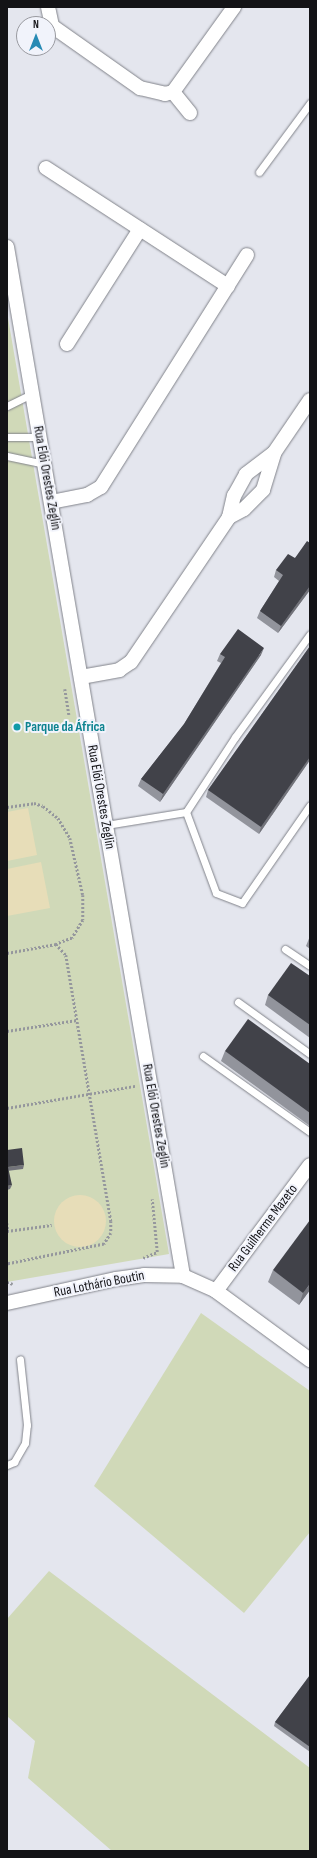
<!DOCTYPE html>
<meta charset="utf-8">
<style>
body{margin:0}
#map{position:relative;width:317px;height:1858px;overflow:hidden;background:#e4e6ee;font-family:"Sofia Sans Condensed",sans-serif}
div>[style]{position:absolute}
.green>*{inset:0;background:#d0d9b8}
.sand>*{inset:0;background:#e7ddb8}
.round{border-radius:50%}
.path>*{height:2.5px;margin-top:-1.25px;transform-origin:0;background:repeating-linear-gradient(90deg,#95979d 0 2px,transparent 0 4px)}
.roads{filter:drop-shadow(0 0 1px #81838a) drop-shadow(0 0 1px #81838a)}
.service>*{height:7px;margin:-3.5px;padding:0 3.5px;transform-origin:3.5px;border-radius:3.5px;background:#fff}
.minor>*{height:14px;margin:-7px;padding:0 7px;transform-origin:7px;border-radius:7px;background:#fff}
.wall>*{inset:0;background:#92949c}
.shaded-wall>*{inset:0;background:#72737a}
.building>*{inset:0;background:#414249}
.dots>*{width:11px;height:11px;translate:-50% -50%;box-sizing:border-box;border:2px solid #f1f3fb;border-radius:50%}
span{translate:-50% -50%;white-space:nowrap;text-align:center;line-height:1.15;-webkit-text-stroke:4px #f1f3fb;paint-order:stroke}
.street-label{font-size:14px;color:#131316}
.culture-label{font-size:14px;color:#0d838f;font-weight:700}
.left{translate:0 -50%;text-align:left}
.frame{position:absolute;inset:0;border:8px solid #131316;pointer-events:none}
.north{position:absolute;left:16px;top:16px;width:40px;height:40px;box-sizing:border-box;background:#f1f3fb;border:1px solid #98999f;border-radius:50%;rotate:0deg;font-size:11px;font-weight:700;line-height:16px;text-align:center;color:#131316}
.north::after{content:'';display:block;margin:auto;width:14px;height:18px;background:#278ab4;clip-path:polygon(50% 0,100% 100%,50% 72%,0 100%)}
</style>
<div id="map">
<div class="green">
<i style="clip-path:polygon(7px 312px,169px 1254px,7px 1282px)"></i>
<i style="clip-path:polygon(201px 1313px,310px 1391px,310px 1532px,244px 1613px,94px 1486px)"></i>
<i style="clip-path:polygon(49px 1571px,310px 1768px,310px 1851px,112px 1851px,28px 1778px,35px 1741px,7px 1716px,7px 1619px)"></i>
</div>
<div class="sand">
<i style="clip-path:polygon(28px 808px,37px 855px,7px 861px,7px 812px)"></i>
<i style="clip-path:polygon(41px 862px,50px 908px,7px 916px,7px 869px)"></i>
<i class="round" style="left:54px;top:1195px;width:52px;height:52px"></i>
</div>
<div class="path">
<i style="left:65px;top:689px;width:26px;rotate:81deg"></i>
<i style="left:7px;top:807px;width:27px;rotate:-8deg"></i>
<i style="left:34px;top:803px;width:9px;rotate:18deg"></i>
<i style="left:43px;top:806px;width:19px;rotate:39deg"></i>
<i style="left:58px;top:818px;width:23px;rotate:59deg"></i>
<i style="left:70px;top:838px;width:58px;rotate:77.2deg"></i>
<i style="left:83px;top:895px;width:25px;rotate:90deg"></i>
<i style="left:83px;top:920px;width:21px;rotate:121deg"></i>
<i style="left:72px;top:938px;width:17px;rotate:159deg"></i>
<i style="left:7px;top:953px;width:50px;rotate:-10.4deg"></i>
<i style="left:56px;top:944px;width:15px;rotate:48deg"></i>
<i style="left:66px;top:955px;width:270px;rotate:80.4deg"></i>
<i style="left:111px;top:1221px;width:12px;rotate:90deg"></i>
<i style="left:111px;top:1233px;width:13px;rotate:122deg"></i>
<i style="left:104px;top:1244px;width:99px;rotate:168.3deg"></i>
<i style="left:7px;top:1031px;width:71px;rotate:-8.9deg"></i>
<i style="left:7px;top:1108px;width:130px;rotate:-9.8deg"></i>
<i style="left:7px;top:1223px;width:8px;rotate:83deg"></i>
<i style="left:7px;top:1231px;width:45px;rotate:-7.6deg"></i>
<i style="left:143px;top:1258px;width:15px;rotate:-23deg"></i>
<i style="left:157px;top:1252px;width:53px;rotate:-95.4deg"></i>
<i style="left:7px;top:1282px;width:6px;rotate:18deg"></i>
</div>
<div class="roads">
<div class="service">
<i style="left:259px;top:172px;width:86px;rotate:-53.5deg"></i>
<i style="left:7px;top:406px;width:28px;rotate:-26deg"></i>
<i style="left:7px;top:437px;width:33px"></i>
<i style="left:7px;top:456px;width:38px;rotate:12deg"></i>
<i style="left:186px;top:812px;width:86px;rotate:69.7deg"></i>
<i style="left:216px;top:893px;width:28px;rotate:21deg"></i>
<i style="left:242px;top:903px;width:119px;rotate:-55.2deg"></i>
<i style="left:106px;top:825px;width:81px;rotate:-9.2deg"></i>
<i style="left:186px;top:812px;width:90px;rotate:-56.8deg"></i>
<i style="left:235px;top:737px;width:127px;rotate:-53.9deg"></i>
<i style="left:285px;top:949px;width:30px;rotate:34deg"></i>
<i style="left:238px;top:1002px;width:89px;rotate:35.8deg"></i>
<i style="left:203px;top:1056px;width:131px;rotate:35.4deg"></i>
<i style="left:7px;top:1465px;width:8px;rotate:-23deg"></i>
<i style="left:14px;top:1462px;width:22px;rotate:-60deg"></i>
<i style="left:25px;top:1443px;width:18px;rotate:-84deg"></i>
<i style="left:27px;top:1425px;width:66px;rotate:-96.1deg"></i>
</div>
<div class="minor">
<i style="left:48px;top:7px;width:19px;rotate:78deg"></i>
<i style="left:52px;top:26px;width:108px;rotate:35.2deg"></i>
<i style="left:140px;top:88px;width:26px;rotate:13deg"></i>
<i style="left:165px;top:94px;width:8px;rotate:-14deg"></i>
<i style="left:173px;top:92px;width:105px;rotate:-54.3deg"></i>
<i style="left:173px;top:92px;width:27px;rotate:51deg"></i>
<i style="left:46px;top:168px;width:217px;rotate:33deg"></i>
<i style="left:7px;top:247px;width:1044px;rotate:80.29deg"></i>
<i style="left:67px;top:344px;width:136px;rotate:-57.6deg"></i>
<i style="left:51px;top:502px;width:37px;rotate:-11deg"></i>
<i style="left:87px;top:495px;width:16px;rotate:-30deg"></i>
<i style="left:101px;top:487px;width:274px;rotate:-57.8deg"></i>
<i style="left:229px;top:517px;width:17px;rotate:-28deg"></i>
<i style="left:244px;top:509px;width:27px;rotate:-45deg"></i>
<i style="left:263px;top:490px;width:39px;rotate:-73deg"></i>
<i style="left:81px;top:677px;width:39px;rotate:-10deg"></i>
<i style="left:119px;top:670px;width:14px;rotate:-34deg"></i>
<i style="left:131px;top:662px;width:175px;rotate:-55.9deg"></i>
<i style="left:229px;top:517px;width:22px;rotate:-77deg"></i>
<i style="left:234px;top:496px;width:25px;rotate:-61deg"></i>
<i style="left:246px;top:474px;width:35px;rotate:-37deg"></i>
<i style="left:274px;top:453px;width:64px;rotate:-55.8deg"></i>
<i style="left:216px;top:1291px;width:157px;rotate:-53.3deg"></i>
<i style="left:7px;top:1303px;width:112px;rotate:-12.4deg"></i>
<i style="left:116px;top:1279px;width:28px;rotate:-8deg"></i>
<i style="left:144px;top:1275px;width:39px;rotate:1deg"></i>
<i style="left:183px;top:1276px;width:36px;rotate:24deg"></i>
<i style="left:216px;top:1291px;width:117px;rotate:36.3deg"></i>
</div>
</div>
<div class="wall">
<i style="clip-path:polygon(310px 543px,310px 590px,278px 633px,257px 618px,260px 611px,279px 581px,274px 577px,276px 570px,295px 558px)"></i>
<i style="clip-path:polygon(310px 646px,310px 760px,259px 834px,206px 797px,208px 790px)"></i>
<i style="clip-path:polygon(220px 654px,261px 655px,160px 802px,138px 786px,141px 779px,184px 724px,221px 663px,217px 661px)"></i>
<i style="clip-path:polygon(310px 936px,310px 949px,306px 946px)"></i>
<i style="clip-path:polygon(310px 976px,310px 1038px,265px 1005px,268px 995px)"></i>
<i style="clip-path:polygon(225px 1051px,310px 1064px,310px 1126px,221px 1061px)"></i>
<i style="clip-path:polygon(273px 1270px,310px 1290px,299px 1305px,268px 1282px)"></i>
<i style="clip-path:polygon(310px 1675px,310px 1752px,274px 1726px,275px 1722px)"></i>
</div>
<div class="shaded-wall">
<i style="clip-path:polygon(310px 586px,310px 590px,278px 633px,281px 626px)"></i>
<i style="clip-path:polygon(264px 648px,261px 655px,160px 802px,163px 794px)"></i>
<i style="clip-path:polygon(310px 757px,310px 760px,259px 834px,261px 827px)"></i>
<i style="clip-path:polygon(24px 1165px,23px 1169px,7px 1171px,8px 1167px)"></i>
<i style="clip-path:polygon(12px 1185px,10px 1189px,7px 1190px,7px 1186px)"></i>
<i style="clip-path:polygon(310px 1284px,310px 1290px,299px 1305px,303px 1293px)"></i>
</div>
<div class="building">
<i style="clip-path:polygon(307px 541px,310px 543px,310px 586px,281px 626px,260px 611px,283px 575px,276px 570px,288px 554px,295px 558px)"></i>
<i style="clip-path:polygon(238px 629px,264px 648px,163px 794px,141px 779px,184px 724px,225px 657px,220px 654px)"></i>
<i style="clip-path:polygon(310px 646px,310px 757px,261px 827px,208px 790px)"></i>
<i style="clip-path:polygon(291px 963px,310px 976px,310px 1025px,268px 995px)"></i>
<i style="clip-path:polygon(248px 1019px,310px 1064px,310px 1113px,225px 1051px)"></i>
<i style="clip-path:polygon(22px 1148px,24px 1165px,8px 1167px,12px 1185px,7px 1186px,7px 1150px)"></i>
<i style="clip-path:polygon(310px 1220px,310px 1284px,303px 1293px,273px 1270px)"></i>
<i style="clip-path:polygon(310px 1675px,310px 1747px,275px 1722px)"></i>
</div>
<div class="dots">
<i style="left:17px;top:727px;background:#0f9aa8"></i>
</div>
<div class="street-label">
<span style="left:47px;top:478px;rotate:80deg">Rua Elói Orestes Zeglin</span>
<span style="left:101px;top:797px;rotate:80deg">Rua Elói Orestes Zeglin</span>
<span style="left:156px;top:1116px;rotate:80deg">Rua Elói Orestes Zeglin</span>
<span style="left:263px;top:1228px;rotate:-53deg">Rua Guilherme Mazeto</span>
<span style="left:99px;top:1284px;rotate:-11deg">Rua Lothário Boutin</span>
</div>
<div class="culture-label">
<span class="left" style="left:25px;top:727px">Parque da África</span>
</div>
<div class="frame"></div>
<div class="north">N</div>
</div>
